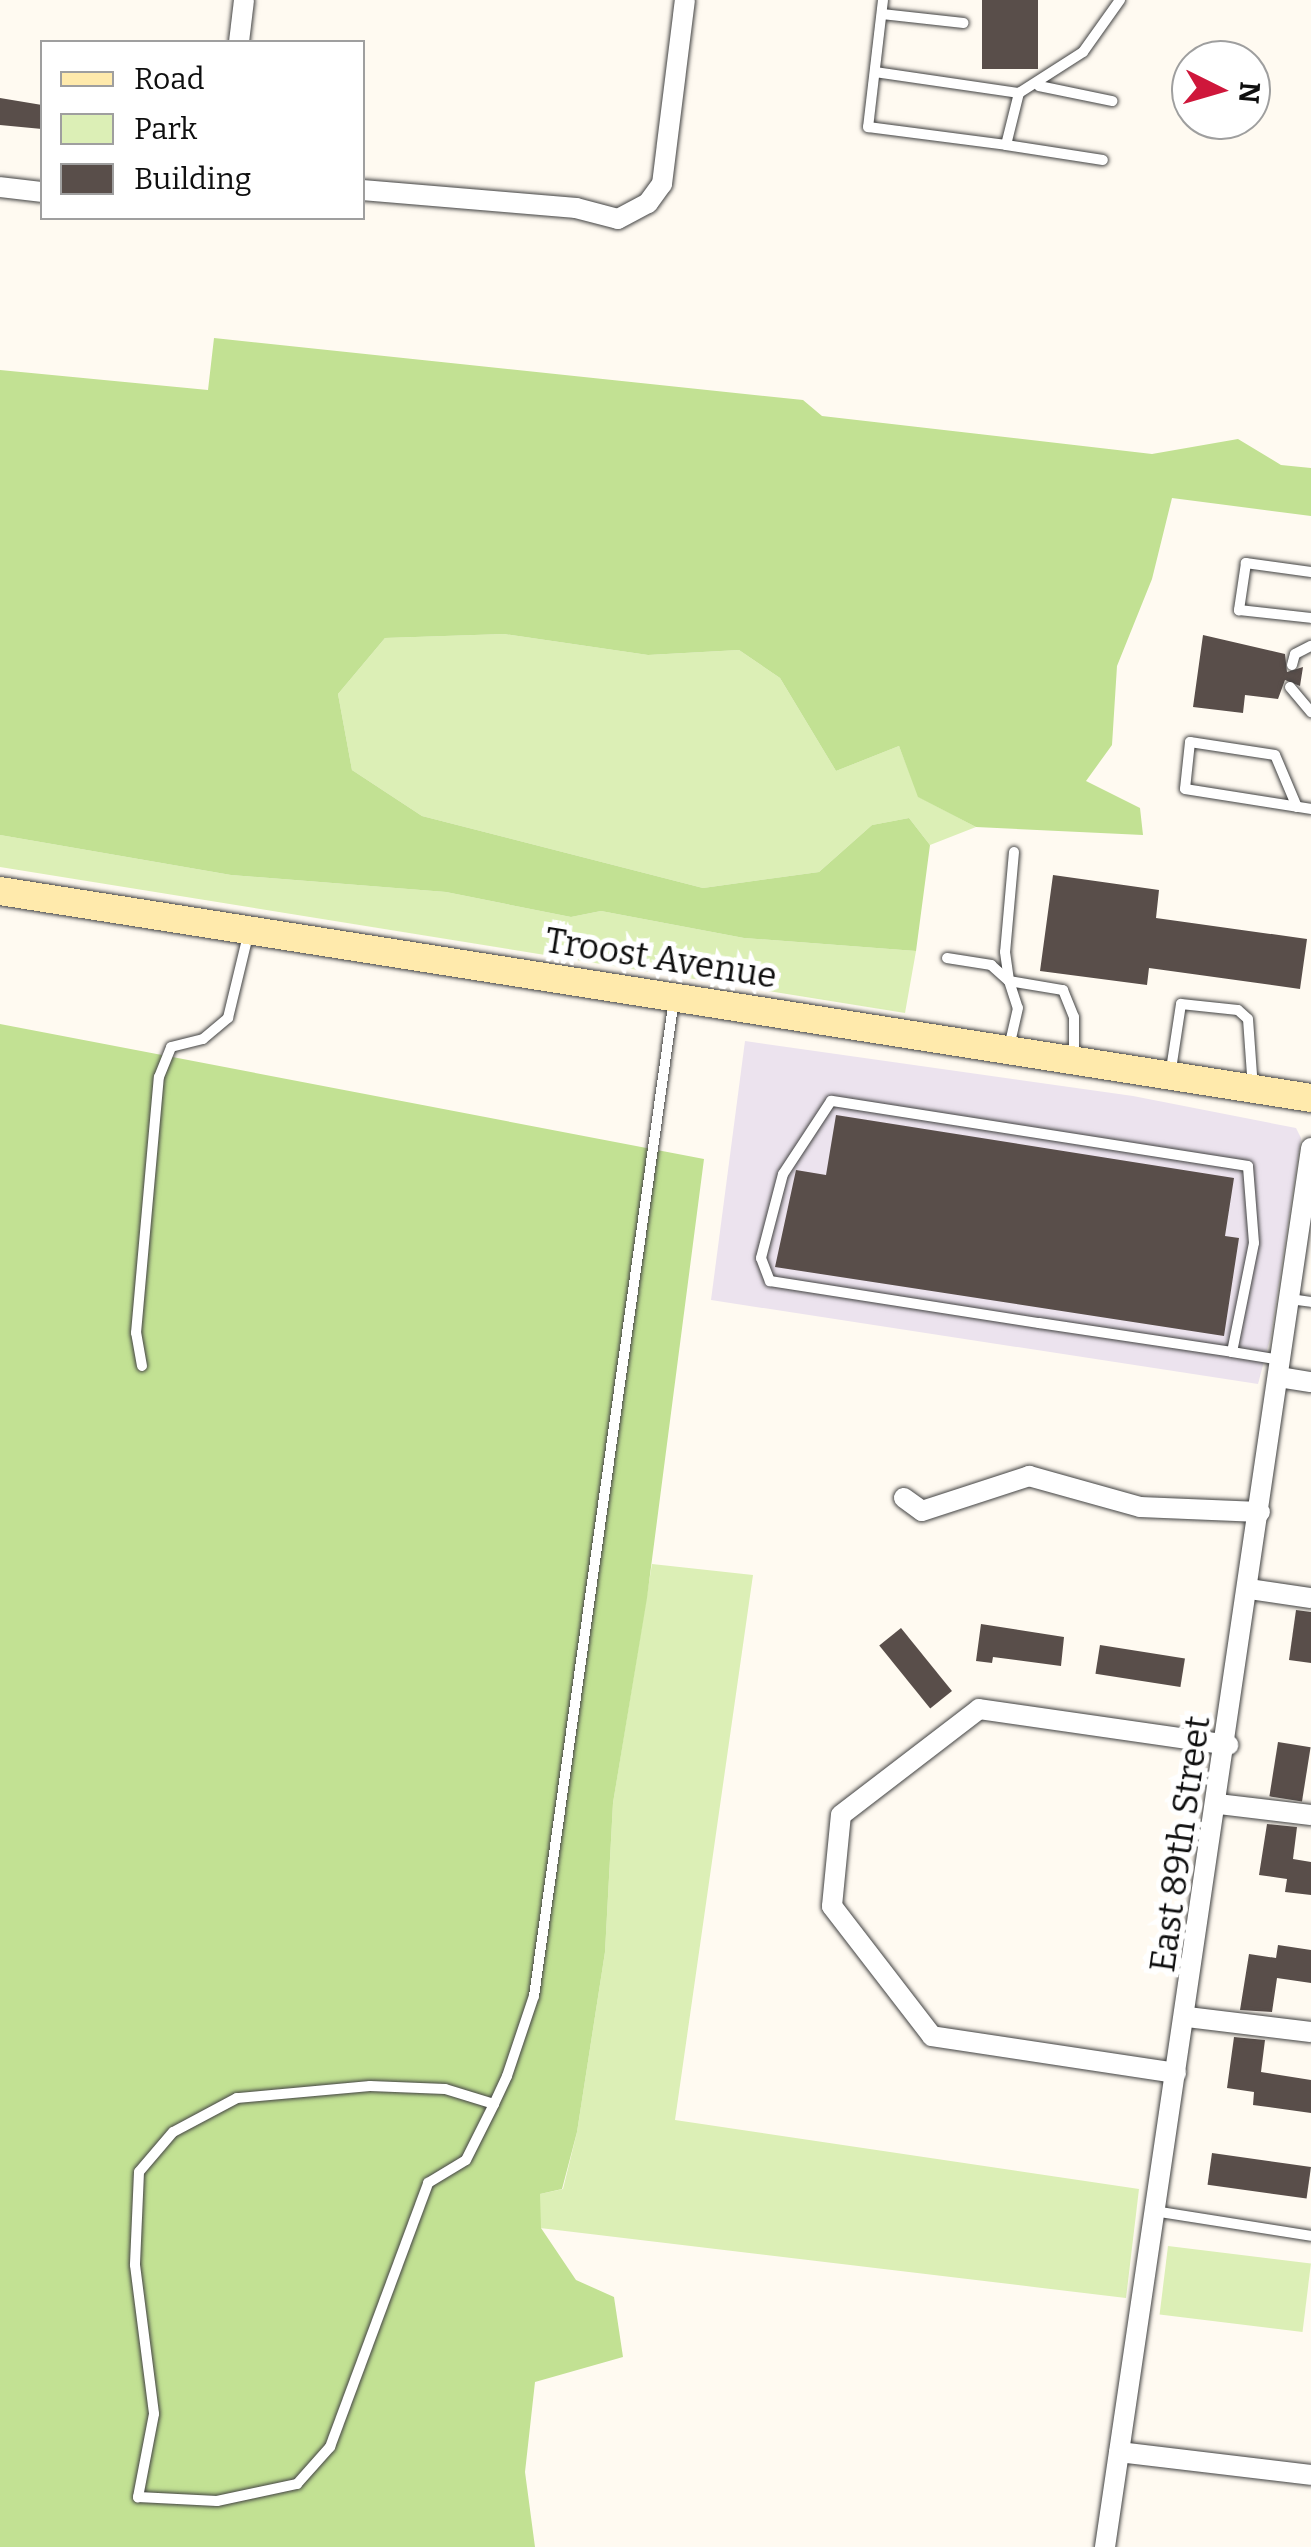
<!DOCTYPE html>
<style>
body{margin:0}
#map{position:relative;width:1311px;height:2547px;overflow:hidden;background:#fffaf1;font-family:Bitter,serif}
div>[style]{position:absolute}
.industrial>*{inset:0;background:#ece3ee}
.green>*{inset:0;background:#dcefb6;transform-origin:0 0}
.forest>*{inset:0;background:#c2e193}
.building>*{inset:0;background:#594e4a;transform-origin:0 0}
.roads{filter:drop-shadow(0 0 2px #424242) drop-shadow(0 0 2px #424242)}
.lane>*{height:10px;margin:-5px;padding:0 5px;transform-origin:5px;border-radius:5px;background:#fff}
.street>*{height:20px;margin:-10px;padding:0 10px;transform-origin:10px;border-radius:10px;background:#fff}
.secondary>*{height:28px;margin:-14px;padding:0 14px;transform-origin:14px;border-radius:14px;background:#ffeaac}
span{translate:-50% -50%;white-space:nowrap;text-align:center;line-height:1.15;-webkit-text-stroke:10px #fff;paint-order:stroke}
.street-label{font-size:35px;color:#0f0f0f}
.legend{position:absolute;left:40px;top:40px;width:325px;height:180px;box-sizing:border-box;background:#fff;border:2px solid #9f9f9f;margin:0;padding:12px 18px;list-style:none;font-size:30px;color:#0f0f0f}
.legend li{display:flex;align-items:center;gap:20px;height:50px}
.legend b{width:50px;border:2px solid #9f9f9f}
.north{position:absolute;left:1171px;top:40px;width:100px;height:100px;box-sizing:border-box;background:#fff;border:2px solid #9f9f9f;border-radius:50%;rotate:95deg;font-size:28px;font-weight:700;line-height:40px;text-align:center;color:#0f0f0f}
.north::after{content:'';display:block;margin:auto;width:35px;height:45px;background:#cf173b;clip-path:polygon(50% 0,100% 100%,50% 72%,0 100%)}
</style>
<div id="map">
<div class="industrial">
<i style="clip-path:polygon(745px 1041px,1133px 1096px,1296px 1128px,1301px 1138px,1271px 1335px,1258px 1384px,711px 1300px)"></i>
</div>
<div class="green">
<i style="clip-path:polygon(504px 634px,648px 655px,739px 650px,780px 678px,836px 771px,899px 746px,919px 797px,976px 827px,930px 845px,909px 818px,872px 825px,819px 872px,703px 888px,422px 816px,352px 770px,338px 694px,385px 638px)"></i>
<i style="clip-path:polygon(0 835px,231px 875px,446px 892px,571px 917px,601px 911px,744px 938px,916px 951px,905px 1013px,0 867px)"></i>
<i style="clip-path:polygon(652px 1564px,753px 1575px,675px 2120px,1139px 2189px,1126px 2298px,540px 2228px,540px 2194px,563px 2189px,577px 2132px,605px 1952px,613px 1803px)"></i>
<i style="left:1168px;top:2246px;width:144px;height:69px;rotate:7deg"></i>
</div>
<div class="forest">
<i style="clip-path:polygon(214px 338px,803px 400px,822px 416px,1152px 454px,1238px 439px,1281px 465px,1311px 468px,1311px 516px,1172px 498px,1152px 579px,1117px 666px,1112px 745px,1086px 781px,1140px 808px,1143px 835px,976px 827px,918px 797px,899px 746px,836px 771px,780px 678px,739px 650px,648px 655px,504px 634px,385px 638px,338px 694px,352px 770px,422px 816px,703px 888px,819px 872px,872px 825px,909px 818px,930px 845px,916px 951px,744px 938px,601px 911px,571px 917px,446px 892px,231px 875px,0 835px,0 370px,208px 390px)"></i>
<i style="clip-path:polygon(0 1024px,704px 1159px,647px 1598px,613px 1803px,605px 1952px,577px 2132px,562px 2189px,540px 2194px,541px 2228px,576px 2280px,614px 2297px,623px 2357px,535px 2382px,525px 2472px,535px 2547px,0 2547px)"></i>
</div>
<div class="building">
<i style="left:982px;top:0;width:56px;height:69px"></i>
<i style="clip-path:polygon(0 98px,42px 105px,42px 129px,0 125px)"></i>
<i style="clip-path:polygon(1203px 635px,1285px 654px,1287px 672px,1303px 667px,1300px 686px,1285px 680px,1278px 699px,1245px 695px,1243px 713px,1193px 707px)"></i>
<i style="clip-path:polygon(1053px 875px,1159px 890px,1156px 918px,1307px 939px,1300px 989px,1149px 968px,1147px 985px,1040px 971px)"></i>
<i style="clip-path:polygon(836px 1115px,1234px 1178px,1225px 1236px,1239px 1238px,1224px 1336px,775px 1267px,796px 1170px,826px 1175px)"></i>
<i style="clip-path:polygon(1296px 1610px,1311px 1612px,1311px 1663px,1289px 1660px)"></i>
<i style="clip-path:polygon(981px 1624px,1064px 1637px,1061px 1666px,993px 1657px,992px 1663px,976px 1661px)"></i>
<i style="left:901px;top:1628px;width:81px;height:28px;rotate:51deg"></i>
<i style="left:1100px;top:1645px;width:86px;height:29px;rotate:9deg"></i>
<i style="left:1278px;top:1742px;width:33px;height:55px;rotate:9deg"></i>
<i style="clip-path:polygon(1267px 1824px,1297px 1827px,1293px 1859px,1311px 1862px,1311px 1895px,1285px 1892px,1287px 1879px,1259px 1875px)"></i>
<i style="clip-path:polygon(1278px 1945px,1311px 1950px,1311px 1983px,1277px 1978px,1272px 2012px,1240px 2010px,1249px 1954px,1276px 1958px)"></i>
<i style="clip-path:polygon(1234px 2037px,1265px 2040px,1261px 2072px,1311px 2080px,1311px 2113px,1253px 2105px,1254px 2092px,1227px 2088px)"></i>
<i style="left:1212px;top:2153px;width:100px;height:32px;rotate:8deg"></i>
</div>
<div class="roads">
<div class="lane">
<i style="left:883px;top:0;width:128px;rotate:96.7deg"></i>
<i style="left:868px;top:127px;width:139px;rotate:7.4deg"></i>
<i style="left:1006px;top:145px;width:54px;rotate:-76deg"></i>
<i style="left:1019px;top:93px;width:76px;rotate:-32.6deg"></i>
<i style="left:1083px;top:52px;width:64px;rotate:-54.6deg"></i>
<i style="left:882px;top:14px;width:82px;rotate:6.3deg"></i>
<i style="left:875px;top:72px;width:146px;rotate:8.3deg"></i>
<i style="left:1039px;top:86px;width:75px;rotate:11.6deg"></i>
<i style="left:1006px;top:145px;width:98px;rotate:8.8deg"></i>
<i style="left:1311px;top:572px;width:66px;rotate:-172.1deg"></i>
<i style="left:1246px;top:563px;width:48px;rotate:98.5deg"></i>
<i style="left:1239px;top:610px;width:72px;rotate:6.3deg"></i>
<i style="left:1292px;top:665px;width:11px;rotate:-75deg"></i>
<i style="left:1295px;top:654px;width:18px;rotate:-27deg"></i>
<i style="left:1290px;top:687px;width:33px;rotate:50deg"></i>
<i style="left:1297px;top:807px;width:56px;rotate:-112.9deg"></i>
<i style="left:1275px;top:755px;width:86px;rotate:-171.3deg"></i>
<i style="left:1190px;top:742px;width:47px;rotate:96.1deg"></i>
<i style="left:1185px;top:789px;width:128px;rotate:9deg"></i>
<i style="left:1014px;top:852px;width:100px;rotate:95.1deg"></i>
<i style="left:1005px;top:952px;width:29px;rotate:82deg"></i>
<i style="left:1009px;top:981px;width:55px;rotate:9.5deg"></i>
<i style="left:1063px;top:990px;width:29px;rotate:68deg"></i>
<i style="left:1074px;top:1017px;width:40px;rotate:90deg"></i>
<i style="left:947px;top:958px;width:45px;rotate:9deg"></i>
<i style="left:991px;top:965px;width:24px;rotate:42deg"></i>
<i style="left:1009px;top:981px;width:28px;rotate:72deg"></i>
<i style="left:1018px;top:1008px;width:39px;rotate:103deg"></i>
<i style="left:1170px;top:1076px;width:73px;rotate:-81.3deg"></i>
<i style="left:1181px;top:1004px;width:57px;rotate:6deg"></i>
<i style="left:1238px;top:1010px;width:13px;rotate:42deg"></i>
<i style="left:1248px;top:1019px;width:69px;rotate:85.9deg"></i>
<i style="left:1290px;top:1299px;width:21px;rotate:8deg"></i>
<i style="left:1232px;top:1352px;width:111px;rotate:-78.6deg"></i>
<i style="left:1254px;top:1243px;width:77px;rotate:-94.5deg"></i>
<i style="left:1248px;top:1166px;width:422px;rotate:-171.1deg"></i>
<i style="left:831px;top:1101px;width:87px;rotate:123.3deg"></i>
<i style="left:783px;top:1174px;width:87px;rotate:104.7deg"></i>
<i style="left:761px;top:1258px;width:25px;rotate:69deg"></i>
<i style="left:770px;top:1281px;width:272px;rotate:8.9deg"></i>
<i style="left:1039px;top:1323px;width:195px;rotate:8.5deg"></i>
<i style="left:1232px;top:1352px;width:50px;rotate:9.3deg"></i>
<i style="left:142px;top:1366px;width:34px;rotate:-100deg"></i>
<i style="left:136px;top:1333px;width:257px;rotate:-84.9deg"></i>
<i style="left:159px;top:1077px;width:32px;rotate:-68deg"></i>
<i style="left:171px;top:1047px;width:33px;rotate:-14deg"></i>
<i style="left:203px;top:1039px;width:33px;rotate:-40deg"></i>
<i style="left:228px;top:1018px;width:89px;rotate:-76.4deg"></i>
<i style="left:494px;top:2104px;width:51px;rotate:-163deg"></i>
<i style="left:445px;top:2089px;width:75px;rotate:-177.7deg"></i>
<i style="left:370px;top:2086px;width:134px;rotate:174.8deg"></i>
<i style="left:237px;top:2098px;width:72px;rotate:152deg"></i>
<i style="left:173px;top:2132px;width:52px;rotate:130.4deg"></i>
<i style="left:139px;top:2172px;width:93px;rotate:92.5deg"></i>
<i style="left:135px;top:2265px;width:150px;rotate:82.7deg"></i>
<i style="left:154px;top:2414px;width:85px;rotate:100.9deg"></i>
<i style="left:138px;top:2497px;width:79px;rotate:2.9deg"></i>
<i style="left:217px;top:2501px;width:82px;rotate:-12deg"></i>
<i style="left:297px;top:2484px;width:50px;rotate:-48.3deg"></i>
<i style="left:330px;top:2447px;width:282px;rotate:-69.6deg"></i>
<i style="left:428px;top:2183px;width:44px;rotate:-31.2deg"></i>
<i style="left:466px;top:2160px;width:63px;rotate:-63.4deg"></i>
<i style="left:494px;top:2104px;width:31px;rotate:-65deg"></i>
<i style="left:507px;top:2076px;width:84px;rotate:-71.4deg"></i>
<i style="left:534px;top:1996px;width:1007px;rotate:-82.01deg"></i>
<i style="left:1154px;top:2211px;width:159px;rotate:9deg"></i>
</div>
<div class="street">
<i style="left:239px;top:42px;width:42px;rotate:-83.2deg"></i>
<i style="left:0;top:187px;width:42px;rotate:6.8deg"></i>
<i style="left:362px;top:190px;width:215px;rotate:4.8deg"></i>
<i style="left:576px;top:208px;width:43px;rotate:14.7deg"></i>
<i style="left:618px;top:219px;width:34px;rotate:-28deg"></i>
<i style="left:648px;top:203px;width:24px;rotate:-54deg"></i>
<i style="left:662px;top:184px;width:185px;rotate:-82.9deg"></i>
<i style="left:1279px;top:1377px;width:32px;rotate:9deg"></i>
<i style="left:904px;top:1498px;width:22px;rotate:36deg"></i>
<i style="left:922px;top:1511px;width:113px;rotate:-18.1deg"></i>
<i style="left:1029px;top:1476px;width:115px;rotate:15.6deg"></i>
<i style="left:1140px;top:1507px;width:120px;rotate:2.4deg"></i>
<i style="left:1250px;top:1589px;width:62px;rotate:8.4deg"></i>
<i style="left:1219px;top:1804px;width:93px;rotate:6.8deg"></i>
<i style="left:1187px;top:2017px;width:125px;rotate:6.9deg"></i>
<i style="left:1176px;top:2073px;width:247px;rotate:-171.4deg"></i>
<i style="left:932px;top:2036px;width:164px;rotate:-127.6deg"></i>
<i style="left:832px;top:1906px;width:91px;rotate:-84.4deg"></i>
<i style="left:841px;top:1815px;width:174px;rotate:-37.5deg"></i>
<i style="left:979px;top:1709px;width:252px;rotate:8.2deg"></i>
<i style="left:1119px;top:2452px;width:193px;rotate:6.8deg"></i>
<i style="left:1105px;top:2547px;width:1414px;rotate:-81.62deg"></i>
</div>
<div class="secondary">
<i style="left:0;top:891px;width:1327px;rotate:8.97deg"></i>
</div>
</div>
<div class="street-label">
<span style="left:661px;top:958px;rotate:9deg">Troost Avenue</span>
<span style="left:1180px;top:1844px;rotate:-82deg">East 89th Street</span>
</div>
<ul class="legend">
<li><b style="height:12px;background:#ffeaac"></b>Road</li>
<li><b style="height:28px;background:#dcefb6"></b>Park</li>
<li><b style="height:28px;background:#594e4a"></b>Building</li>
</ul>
<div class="north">N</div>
</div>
